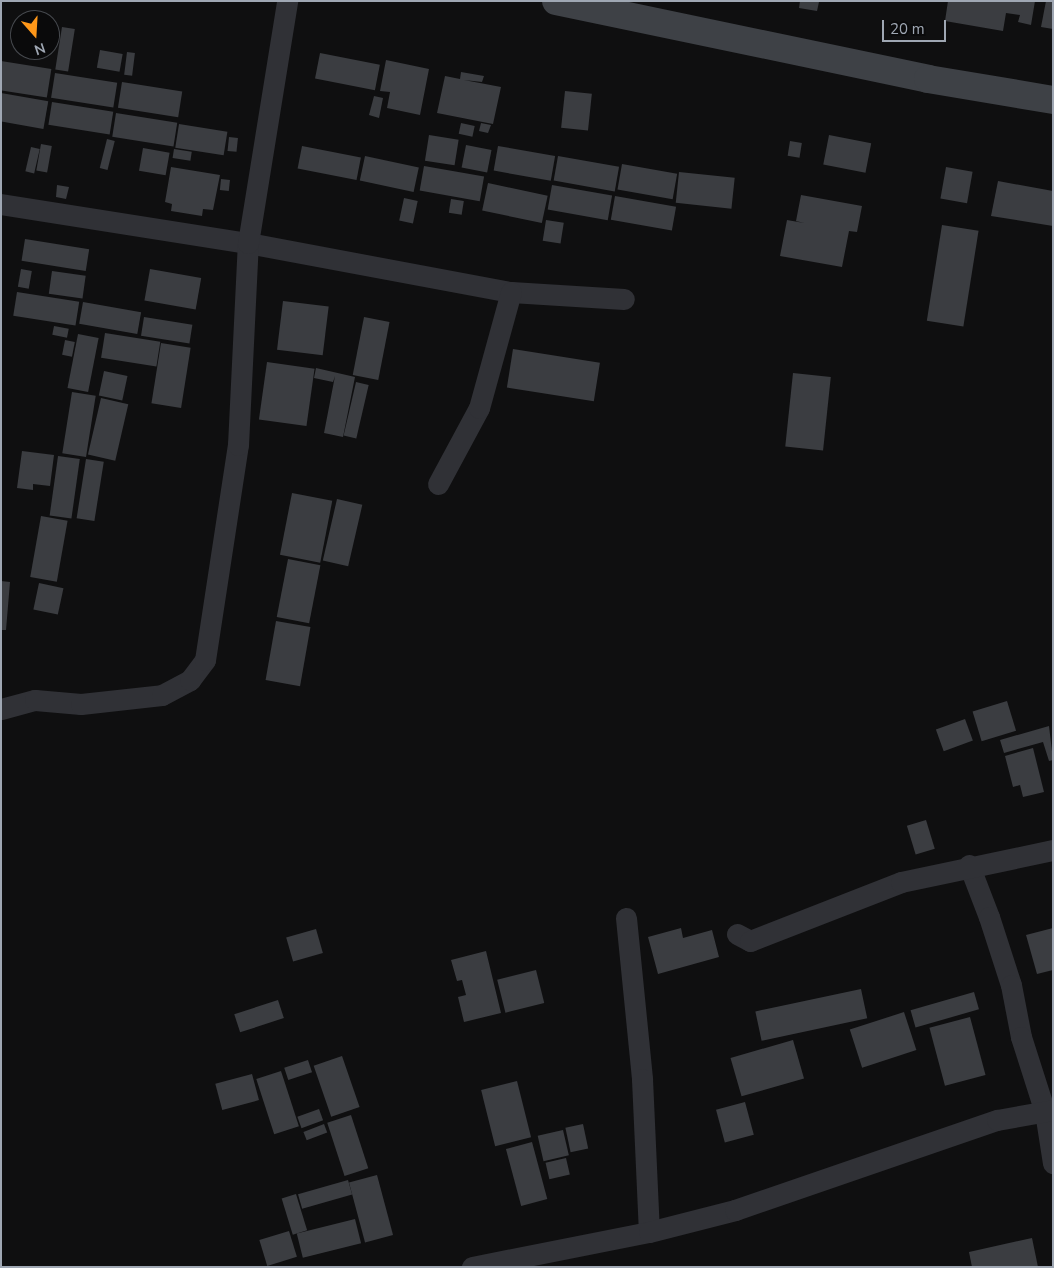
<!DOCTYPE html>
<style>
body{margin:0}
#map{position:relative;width:1054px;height:1268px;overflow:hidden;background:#0f0f10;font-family:"Nunito Sans",sans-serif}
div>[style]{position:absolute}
.building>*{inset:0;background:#3b3d41;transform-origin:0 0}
.street>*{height:21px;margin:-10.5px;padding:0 10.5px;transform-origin:10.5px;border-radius:10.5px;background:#303136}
.secondary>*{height:28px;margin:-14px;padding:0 14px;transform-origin:14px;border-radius:14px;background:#3e4146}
span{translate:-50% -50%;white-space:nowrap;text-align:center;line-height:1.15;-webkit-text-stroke:5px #0a0a0b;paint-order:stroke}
.frame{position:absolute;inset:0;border:2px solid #9fa7b3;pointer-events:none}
.north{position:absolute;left:10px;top:10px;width:50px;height:50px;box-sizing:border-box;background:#0a0a0b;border:1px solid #46494e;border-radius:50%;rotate:161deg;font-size:14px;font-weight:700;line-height:20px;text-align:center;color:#9fa7b3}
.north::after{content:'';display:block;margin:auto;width:18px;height:22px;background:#fe9719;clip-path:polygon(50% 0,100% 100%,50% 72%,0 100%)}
.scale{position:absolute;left:882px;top:20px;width:64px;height:22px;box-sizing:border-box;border:2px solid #9fa7b3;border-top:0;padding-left:6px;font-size:15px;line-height:18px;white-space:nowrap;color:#9fa7b3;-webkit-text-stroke:4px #0a0a0b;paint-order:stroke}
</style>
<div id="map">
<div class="building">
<i style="clip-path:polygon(800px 1px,819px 2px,817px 11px,799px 8px)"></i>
<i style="clip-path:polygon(948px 1px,1008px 2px,1035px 1px,1031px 25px,1018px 22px,1020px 15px,1006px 13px,1003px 31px,945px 21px)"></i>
<i style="clip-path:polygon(1046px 1px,1053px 1px,1053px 29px,1041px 27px)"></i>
<i style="left:62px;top:27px;width:13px;height:43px;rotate:9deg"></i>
<i style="left:100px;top:50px;width:23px;height:18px;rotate:10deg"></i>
<i style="left:127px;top:52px;width:8px;height:23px;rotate:7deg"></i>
<i style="left:320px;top:53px;width:61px;height:26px;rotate:11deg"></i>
<i style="clip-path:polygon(386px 60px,429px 69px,420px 115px,387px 108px,390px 92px,380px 91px)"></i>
<i style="left:1px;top:61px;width:51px;height:29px;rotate:9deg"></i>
<i style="clip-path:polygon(461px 72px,484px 76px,482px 82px,464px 80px,501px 87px,493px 124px,437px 113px,445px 76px,460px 79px)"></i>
<i style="left:55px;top:73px;width:63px;height:25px;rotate:9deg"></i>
<i style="left:122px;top:82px;width:61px;height:26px;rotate:9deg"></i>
<i style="left:565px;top:91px;width:27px;height:37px;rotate:6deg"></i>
<i style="left:1px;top:93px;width:48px;height:28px;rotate:10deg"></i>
<i style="clip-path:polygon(374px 96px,383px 98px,379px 118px,369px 115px)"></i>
<i style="left:52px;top:102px;width:62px;height:23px;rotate:9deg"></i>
<i style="left:116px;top:113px;width:62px;height:24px;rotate:9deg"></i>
<i style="left:461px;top:123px;width:14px;height:11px;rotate:12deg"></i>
<i style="clip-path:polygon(481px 123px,491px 125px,488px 133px,479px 131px)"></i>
<i style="left:179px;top:124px;width:49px;height:24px;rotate:9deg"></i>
<i style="left:429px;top:135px;width:30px;height:26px;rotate:9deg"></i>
<i style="left:829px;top:135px;width:43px;height:30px;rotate:11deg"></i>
<i style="left:229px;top:137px;width:9px;height:14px;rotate:6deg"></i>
<i style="left:107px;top:139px;width:8px;height:30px;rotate:14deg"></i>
<i style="left:790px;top:141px;width:12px;height:15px;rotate:9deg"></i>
<i style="left:41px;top:144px;width:11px;height:27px;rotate:10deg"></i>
<i style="left:466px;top:145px;width:26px;height:23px;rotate:11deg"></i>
<i style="left:302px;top:146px;width:60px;height:23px;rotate:11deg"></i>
<i style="left:498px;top:146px;width:58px;height:25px;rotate:10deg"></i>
<i style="left:31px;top:147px;width:9px;height:25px;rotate:13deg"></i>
<i style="left:143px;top:148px;width:27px;height:23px;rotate:10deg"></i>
<i style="left:174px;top:149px;width:18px;height:9px;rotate:9deg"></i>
<i style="left:365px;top:156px;width:55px;height:25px;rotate:12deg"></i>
<i style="left:558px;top:156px;width:62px;height:25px;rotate:10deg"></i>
<i style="left:622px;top:164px;width:56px;height:26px;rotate:10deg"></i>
<i style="left:424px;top:166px;width:61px;height:25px;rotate:10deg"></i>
<i style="clip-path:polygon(171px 167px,220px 175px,213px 210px,203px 209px,202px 216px,171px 211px,172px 204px,165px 202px)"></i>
<i style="left:946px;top:167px;width:27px;height:32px;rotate:10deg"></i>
<i style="left:679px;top:172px;width:56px;height:31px;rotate:6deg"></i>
<i style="left:221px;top:179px;width:9px;height:11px;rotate:6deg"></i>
<i style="clip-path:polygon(998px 181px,1053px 191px,1053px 226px,991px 216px)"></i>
<i style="left:488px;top:183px;width:61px;height:28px;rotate:12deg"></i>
<i style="clip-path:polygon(57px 185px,69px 187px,66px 199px,56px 197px)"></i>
<i style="left:552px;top:185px;width:61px;height:25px;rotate:10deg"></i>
<i style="clip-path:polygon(801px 195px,862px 206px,857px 232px,849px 231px,842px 267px,780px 256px,787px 220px,804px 223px,796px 221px)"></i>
<i style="left:615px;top:196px;width:62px;height:24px;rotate:10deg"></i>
<i style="left:404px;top:198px;width:14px;height:23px;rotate:12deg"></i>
<i style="left:451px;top:199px;width:13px;height:14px;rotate:9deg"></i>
<i style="left:546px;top:220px;width:18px;height:21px;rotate:9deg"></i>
<i style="left:942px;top:225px;width:37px;height:97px;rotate:9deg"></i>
<i style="left:25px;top:239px;width:65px;height:22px;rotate:9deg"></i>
<i style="left:21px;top:269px;width:11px;height:18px;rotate:10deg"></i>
<i style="left:150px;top:269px;width:52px;height:32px;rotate:10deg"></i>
<i style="left:52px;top:271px;width:34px;height:23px;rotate:8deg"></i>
<i style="left:17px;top:292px;width:63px;height:24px;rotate:9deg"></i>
<i style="left:283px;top:301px;width:46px;height:49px;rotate:7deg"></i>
<i style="left:83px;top:302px;width:59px;height:22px;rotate:10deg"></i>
<i style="left:144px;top:317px;width:49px;height:19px;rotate:9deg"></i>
<i style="left:364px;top:317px;width:26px;height:59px;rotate:11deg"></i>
<i style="left:54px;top:326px;width:15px;height:9px;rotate:11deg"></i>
<i style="left:105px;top:333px;width:56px;height:25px;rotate:9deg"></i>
<i style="left:78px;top:334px;width:21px;height:55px;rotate:11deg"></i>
<i style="left:65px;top:340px;width:10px;height:15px;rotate:11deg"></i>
<i style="left:161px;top:343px;width:30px;height:61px;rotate:9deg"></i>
<i style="left:513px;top:349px;width:88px;height:39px;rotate:9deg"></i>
<i style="left:267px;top:362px;width:48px;height:58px;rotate:8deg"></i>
<i style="clip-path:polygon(316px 368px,355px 377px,343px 437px,324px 433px,335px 376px,333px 382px,314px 378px)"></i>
<i style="left:104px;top:371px;width:24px;height:25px;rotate:12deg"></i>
<i style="left:793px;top:373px;width:38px;height:74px;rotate:6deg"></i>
<i style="left:356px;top:382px;width:13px;height:55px;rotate:13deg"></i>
<i style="left:72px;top:392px;width:24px;height:62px;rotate:9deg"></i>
<i style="left:101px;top:398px;width:28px;height:58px;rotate:13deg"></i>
<i style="clip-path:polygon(22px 451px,54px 455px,50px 486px,33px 484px,33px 490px,17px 488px)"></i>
<i style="left:58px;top:456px;width:22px;height:60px;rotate:8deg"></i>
<i style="left:86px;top:459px;width:18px;height:60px;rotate:9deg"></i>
<i style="left:292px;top:493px;width:41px;height:63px;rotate:11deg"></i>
<i style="left:337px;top:499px;width:26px;height:63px;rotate:13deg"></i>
<i style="left:41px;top:516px;width:27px;height:62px;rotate:10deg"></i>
<i style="left:288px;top:559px;width:33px;height:59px;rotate:11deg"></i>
<i style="clip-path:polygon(1px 581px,10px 582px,6px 630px,1px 630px)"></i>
<i style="left:39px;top:583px;width:25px;height:27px;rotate:12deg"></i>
<i style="left:276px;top:621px;width:35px;height:60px;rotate:10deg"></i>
<i style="left:1007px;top:701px;width:31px;height:36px;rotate:73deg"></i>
<i style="left:965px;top:719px;width:23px;height:31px;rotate:70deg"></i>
<i style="clip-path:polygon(1049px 726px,1053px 760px,1049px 761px,1043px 742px,1004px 753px,1000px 740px)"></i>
<i style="clip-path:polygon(1033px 748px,1044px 792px,1023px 797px,1020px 785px,1013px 787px,1005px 756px)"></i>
<i style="left:926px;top:820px;width:30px;height:20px;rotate:73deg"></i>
<i style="clip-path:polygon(681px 928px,683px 938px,712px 930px,719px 957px,658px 974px,648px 937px)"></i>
<i style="clip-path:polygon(1053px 928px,1053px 970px,1037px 974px,1026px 935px)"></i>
<i style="left:316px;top:929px;width:25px;height:31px;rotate:74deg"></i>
<i style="clip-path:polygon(486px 951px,501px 1013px,464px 1022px,458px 997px,466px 995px,462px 980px,457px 981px,451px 960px)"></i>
<i style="left:536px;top:970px;width:34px;height:40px;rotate:76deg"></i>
<i style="left:861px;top:989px;width:30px;height:108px;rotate:78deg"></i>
<i style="left:974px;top:992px;width:18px;height:66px;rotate:74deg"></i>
<i style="left:278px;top:1000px;width:19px;height:46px;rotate:72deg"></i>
<i style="left:904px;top:1012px;width:40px;height:57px;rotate:72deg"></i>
<i style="left:970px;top:1017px;width:60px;height:42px;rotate:75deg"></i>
<i style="left:793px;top:1040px;width:40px;height:65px;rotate:74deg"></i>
<i style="left:342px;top:1056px;width:54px;height:30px;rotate:71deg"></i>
<i style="left:308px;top:1060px;width:13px;height:25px;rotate:72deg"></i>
<i style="left:281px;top:1071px;width:58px;height:26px;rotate:72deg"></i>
<i style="left:252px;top:1074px;width:27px;height:38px;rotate:75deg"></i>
<i style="left:517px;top:1081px;width:58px;height:37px;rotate:76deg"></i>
<i style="left:745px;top:1102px;width:34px;height:30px;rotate:75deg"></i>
<i style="left:319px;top:1109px;width:12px;height:23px;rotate:70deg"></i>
<i style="left:351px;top:1115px;width:56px;height:25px;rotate:72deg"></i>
<i style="left:324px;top:1124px;width:9px;height:22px;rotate:69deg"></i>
<i style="left:583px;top:1124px;width:25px;height:18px;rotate:78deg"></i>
<i style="left:563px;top:1130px;width:26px;height:26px;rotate:77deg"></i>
<i style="left:532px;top:1142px;width:59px;height:27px;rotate:75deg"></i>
<i style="left:566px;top:1158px;width:17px;height:21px;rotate:77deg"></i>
<i style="left:377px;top:1175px;width:62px;height:29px;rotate:75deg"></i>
<i style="left:348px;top:1180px;width:15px;height:52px;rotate:74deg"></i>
<i style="left:296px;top:1194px;width:38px;height:15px;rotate:73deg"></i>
<i style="left:355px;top:1219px;width:25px;height:60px;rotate:76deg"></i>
<i style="left:289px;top:1231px;width:27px;height:31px;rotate:73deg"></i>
<i style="clip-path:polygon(1032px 1238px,1038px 1267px,972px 1267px,969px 1252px)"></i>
</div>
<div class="street">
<i style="left:1px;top:204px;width:250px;rotate:9deg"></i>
<i style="left:248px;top:243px;width:268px;rotate:10.6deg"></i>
<i style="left:511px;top:292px;width:113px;rotate:3.5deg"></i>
<i style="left:438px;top:484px;width:86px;rotate:-61.7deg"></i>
<i style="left:479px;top:408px;width:120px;rotate:-74.6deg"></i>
<i style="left:1px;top:709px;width:35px;rotate:-15deg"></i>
<i style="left:35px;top:700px;width:46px;rotate:5deg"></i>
<i style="left:81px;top:704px;width:81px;rotate:-6.3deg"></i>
<i style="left:162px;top:695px;width:32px;rotate:-28deg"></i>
<i style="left:190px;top:680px;width:25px;rotate:-53deg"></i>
<i style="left:205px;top:660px;width:218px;rotate:-81.3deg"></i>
<i style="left:238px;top:445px;width:202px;rotate:-87.2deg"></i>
<i style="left:248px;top:243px;width:245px;rotate:-80.8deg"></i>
<i style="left:969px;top:865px;width:56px;rotate:69deg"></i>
<i style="left:989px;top:917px;width:71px;rotate:72.1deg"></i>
<i style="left:1011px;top:985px;width:53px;rotate:79.1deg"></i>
<i style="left:1021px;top:1037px;width:79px;rotate:72.3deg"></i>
<i style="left:1045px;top:1112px;width:52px;rotate:81.1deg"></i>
<i style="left:626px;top:918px;width:162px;rotate:84.3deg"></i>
<i style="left:642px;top:1079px;width:153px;rotate:87.4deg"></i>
<i style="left:737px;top:934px;width:15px;rotate:28deg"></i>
<i style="left:750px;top:941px;width:162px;rotate:-21.3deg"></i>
<i style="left:901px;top:882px;width:155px;rotate:-11.9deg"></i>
<i style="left:472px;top:1267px;width:180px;rotate:-11.2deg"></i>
<i style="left:649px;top:1232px;width:89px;rotate:-14.3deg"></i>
<i style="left:735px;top:1210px;width:277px;rotate:-19deg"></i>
<i style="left:997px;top:1120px;width:57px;rotate:-10.1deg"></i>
</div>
<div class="secondary">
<i style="left:556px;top:1px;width:380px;rotate:11.8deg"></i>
<i style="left:928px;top:79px;width:127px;rotate:9.5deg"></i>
</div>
<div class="frame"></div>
<div class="north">N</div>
<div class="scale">20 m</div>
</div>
